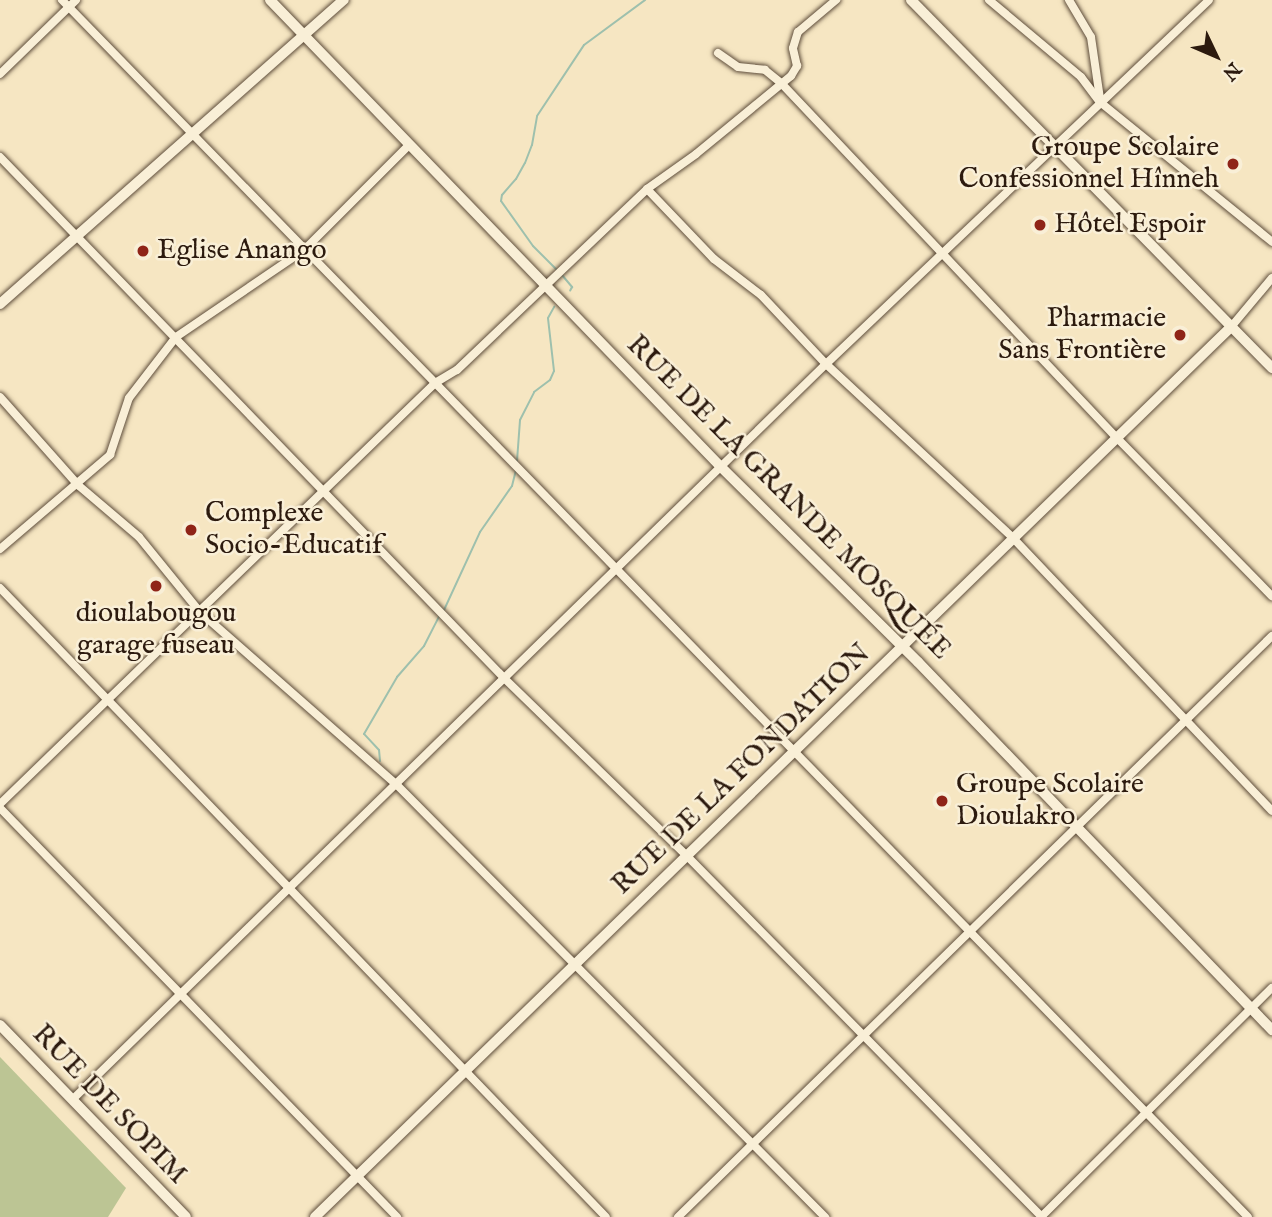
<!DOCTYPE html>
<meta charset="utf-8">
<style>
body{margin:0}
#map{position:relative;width:1272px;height:1217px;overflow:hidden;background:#f6e6c2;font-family:"IM FELL English",serif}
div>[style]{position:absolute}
.green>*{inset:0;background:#bcc594}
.stream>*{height:2px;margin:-1px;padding:0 1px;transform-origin:1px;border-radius:1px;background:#9ec0ad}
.roads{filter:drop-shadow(0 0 2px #5e4d3b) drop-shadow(0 0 2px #5e4d3b)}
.minor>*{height:8px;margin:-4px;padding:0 4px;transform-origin:4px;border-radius:4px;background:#f9efd7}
.tertiary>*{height:10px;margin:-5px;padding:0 5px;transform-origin:5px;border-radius:5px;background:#f9efd7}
.secondary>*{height:10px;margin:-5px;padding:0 5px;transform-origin:5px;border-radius:5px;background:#f9efd7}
.dots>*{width:19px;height:19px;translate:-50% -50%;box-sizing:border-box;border:4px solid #f9efd7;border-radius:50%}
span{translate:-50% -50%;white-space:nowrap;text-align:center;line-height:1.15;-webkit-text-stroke:5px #f9efd7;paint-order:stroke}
.poi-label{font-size:28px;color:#2c1a0e}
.right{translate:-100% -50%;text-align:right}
.left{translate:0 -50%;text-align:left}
.street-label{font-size:28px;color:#2c1a0e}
.north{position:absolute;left:1181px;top:21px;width:70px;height:70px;-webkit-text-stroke:5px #f9efd7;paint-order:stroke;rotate:134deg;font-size:19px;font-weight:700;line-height:28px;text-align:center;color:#2c1a0e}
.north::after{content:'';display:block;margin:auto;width:24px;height:32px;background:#2c1a0e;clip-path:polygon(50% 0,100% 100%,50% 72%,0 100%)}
</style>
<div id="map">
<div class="green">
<i style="clip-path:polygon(0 1057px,126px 1188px,108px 1217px,0 1217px)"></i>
</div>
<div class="stream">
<i style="left:558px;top:271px;width:35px;rotate:-135deg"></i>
<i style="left:533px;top:246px;width:55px;rotate:-125.4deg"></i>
<i style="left:501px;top:201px;width:6px;rotate:-81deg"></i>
<i style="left:502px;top:195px;width:21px;rotate:-49deg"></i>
<i style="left:516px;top:179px;width:18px;rotate:-61deg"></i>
<i style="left:525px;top:163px;width:19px;rotate:-69deg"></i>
<i style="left:532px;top:145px;width:29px;rotate:-80deg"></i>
<i style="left:537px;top:116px;width:85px;rotate:-56.5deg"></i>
<i style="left:584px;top:45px;width:76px;rotate:-36.4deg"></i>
<i style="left:562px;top:275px;width:16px;rotate:50deg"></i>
<i style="left:572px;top:287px;width:4px;rotate:117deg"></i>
<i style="left:517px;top:461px;width:41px;rotate:-85.8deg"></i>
<i style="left:520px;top:420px;width:31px;rotate:-63deg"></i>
<i style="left:534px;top:392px;width:20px;rotate:-37deg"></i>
<i style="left:550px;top:380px;width:10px;rotate:-66deg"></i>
<i style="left:554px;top:371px;width:53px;rotate:-96.5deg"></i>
<i style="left:548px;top:318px;width:13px;rotate:-61deg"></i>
<i style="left:444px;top:610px;width:86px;rotate:-65.2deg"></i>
<i style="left:480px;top:532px;width:56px;rotate:-55.2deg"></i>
<i style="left:512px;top:486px;width:16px;rotate:-76deg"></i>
<i style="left:380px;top:761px;width:11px;rotate:-95deg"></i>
<i style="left:379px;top:750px;width:22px;rotate:-133deg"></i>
<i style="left:364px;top:734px;width:66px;rotate:-59.9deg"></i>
<i style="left:397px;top:677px;width:41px;rotate:-48.9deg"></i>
<i style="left:424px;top:646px;width:33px;rotate:-63deg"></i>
</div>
<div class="roads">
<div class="minor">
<i style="left:62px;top:0;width:1699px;rotate:45.74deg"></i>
<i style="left:989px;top:0;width:120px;rotate:39.9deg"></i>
<i style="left:1081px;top:77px;width:31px;rotate:53deg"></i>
<i style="left:1100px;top:102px;width:222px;rotate:39.1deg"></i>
<i style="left:1069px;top:0;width:43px;rotate:59.3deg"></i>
<i style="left:1091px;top:37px;width:63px;rotate:81.7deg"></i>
<i style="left:718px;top:53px;width:24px;rotate:35deg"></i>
<i style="left:738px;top:67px;width:27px;rotate:6deg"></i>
<i style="left:765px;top:70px;width:22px;rotate:39deg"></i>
<i style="left:782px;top:84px;width:489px;rotate:46.6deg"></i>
<i style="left:1118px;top:439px;width:220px;rotate:45.6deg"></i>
<i style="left:0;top:74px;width:106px;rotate:-44.2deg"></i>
<i style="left:0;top:157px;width:725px;rotate:45.95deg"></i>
<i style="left:504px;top:678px;width:254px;rotate:44.2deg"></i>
<i style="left:686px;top:855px;width:508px;rotate:45.48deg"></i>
<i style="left:647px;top:189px;width:97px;rotate:46.3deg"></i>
<i style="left:714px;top:259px;width:59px;rotate:37.5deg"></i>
<i style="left:761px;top:295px;width:95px;rotate:46.7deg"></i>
<i style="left:826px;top:364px;width:255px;rotate:42.9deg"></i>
<i style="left:1013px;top:538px;width:376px;rotate:46.5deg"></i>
<i style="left:1231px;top:327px;width:64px;rotate:-50.1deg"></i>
<i style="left:0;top:397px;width:118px;rotate:48.4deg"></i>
<i style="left:78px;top:485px;width:80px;rotate:40.4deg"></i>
<i style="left:139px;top:537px;width:97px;rotate:50.9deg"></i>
<i style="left:200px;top:612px;width:261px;rotate:41.3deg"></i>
<i style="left:396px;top:784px;width:610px;rotate:45.27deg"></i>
<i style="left:0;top:549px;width:145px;rotate:-40.5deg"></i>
<i style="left:110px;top:455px;width:60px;rotate:-71.6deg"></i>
<i style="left:129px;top:398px;width:77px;rotate:-52.4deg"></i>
<i style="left:176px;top:337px;width:155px;rotate:-34.2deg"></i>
<i style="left:304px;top:250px;width:148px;rotate:-45deg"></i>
<i style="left:0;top:588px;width:873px;rotate:46.07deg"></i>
<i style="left:0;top:804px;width:605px;rotate:-44.06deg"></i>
<i style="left:435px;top:383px;width:26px;rotate:-31deg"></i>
<i style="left:457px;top:370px;width:262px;rotate:-43.6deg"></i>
<i style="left:647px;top:189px;width:60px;rotate:-35.5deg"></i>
<i style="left:696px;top:154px;width:123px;rotate:-39.4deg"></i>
<i style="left:791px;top:76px;width:12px;rotate:-59deg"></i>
<i style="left:797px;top:66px;width:18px;rotate:-103deg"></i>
<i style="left:793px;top:48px;width:17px;rotate:-73deg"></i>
<i style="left:798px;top:32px;width:50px;rotate:-40.1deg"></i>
<i style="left:0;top:808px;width:570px;rotate:45.85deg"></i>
<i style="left:73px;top:1099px;width:1052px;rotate:-44.31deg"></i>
<i style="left:826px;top:364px;width:528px;rotate:-43.54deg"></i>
<i style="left:678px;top:1217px;width:831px;rotate:-44.37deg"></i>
<i style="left:1041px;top:1217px;width:325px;rotate:-44.8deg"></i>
</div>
<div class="tertiary">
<i style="left:270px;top:0;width:649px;rotate:46deg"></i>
<i style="left:721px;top:467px;width:277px;rotate:44.7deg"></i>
<i style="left:918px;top:662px;width:511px;rotate:46.11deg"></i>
<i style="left:0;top:1025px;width:267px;rotate:45.9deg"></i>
<i style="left:315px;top:1217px;width:1277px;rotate:-44.18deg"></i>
</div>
<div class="secondary">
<i style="left:911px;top:0;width:516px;rotate:45.55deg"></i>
<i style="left:0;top:304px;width:459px;rotate:-41.5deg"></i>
</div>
</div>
<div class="dots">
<i style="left:1233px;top:164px;background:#8f2418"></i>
<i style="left:1040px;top:225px;background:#8f2418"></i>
<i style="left:143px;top:251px;background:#8f2418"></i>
<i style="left:1180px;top:335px;background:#8f2418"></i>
<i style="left:191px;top:530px;background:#8f2418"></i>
<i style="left:156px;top:586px;background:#8f2418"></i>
<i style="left:942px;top:801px;background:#8f2418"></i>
</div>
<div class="poi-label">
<span class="right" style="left:1219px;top:164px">Groupe Scolaire<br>Confessionnel Hînneh</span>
<span class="left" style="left:1054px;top:225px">Hôtel Espoir</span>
<span class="left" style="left:157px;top:251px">Eglise Anango</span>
<span class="right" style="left:1166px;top:335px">Pharmacie<br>Sans Frontière</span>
<span class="left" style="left:205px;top:530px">Complexe<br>Socio-Educatif</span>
<span style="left:156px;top:630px">dioulabougou<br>garage fuseau</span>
<span class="left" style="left:956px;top:801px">Groupe Scolaire<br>Dioulakro</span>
</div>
<div class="street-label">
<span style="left:788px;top:498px;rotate:45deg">RUE DE LA GRANDE MOSQUÉE</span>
<span style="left:742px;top:770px;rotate:-44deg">RUE DE LA FONDATION</span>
<span style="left:109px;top:1105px;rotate:46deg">RUE DE SOPIM</span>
</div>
<div class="north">N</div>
</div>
